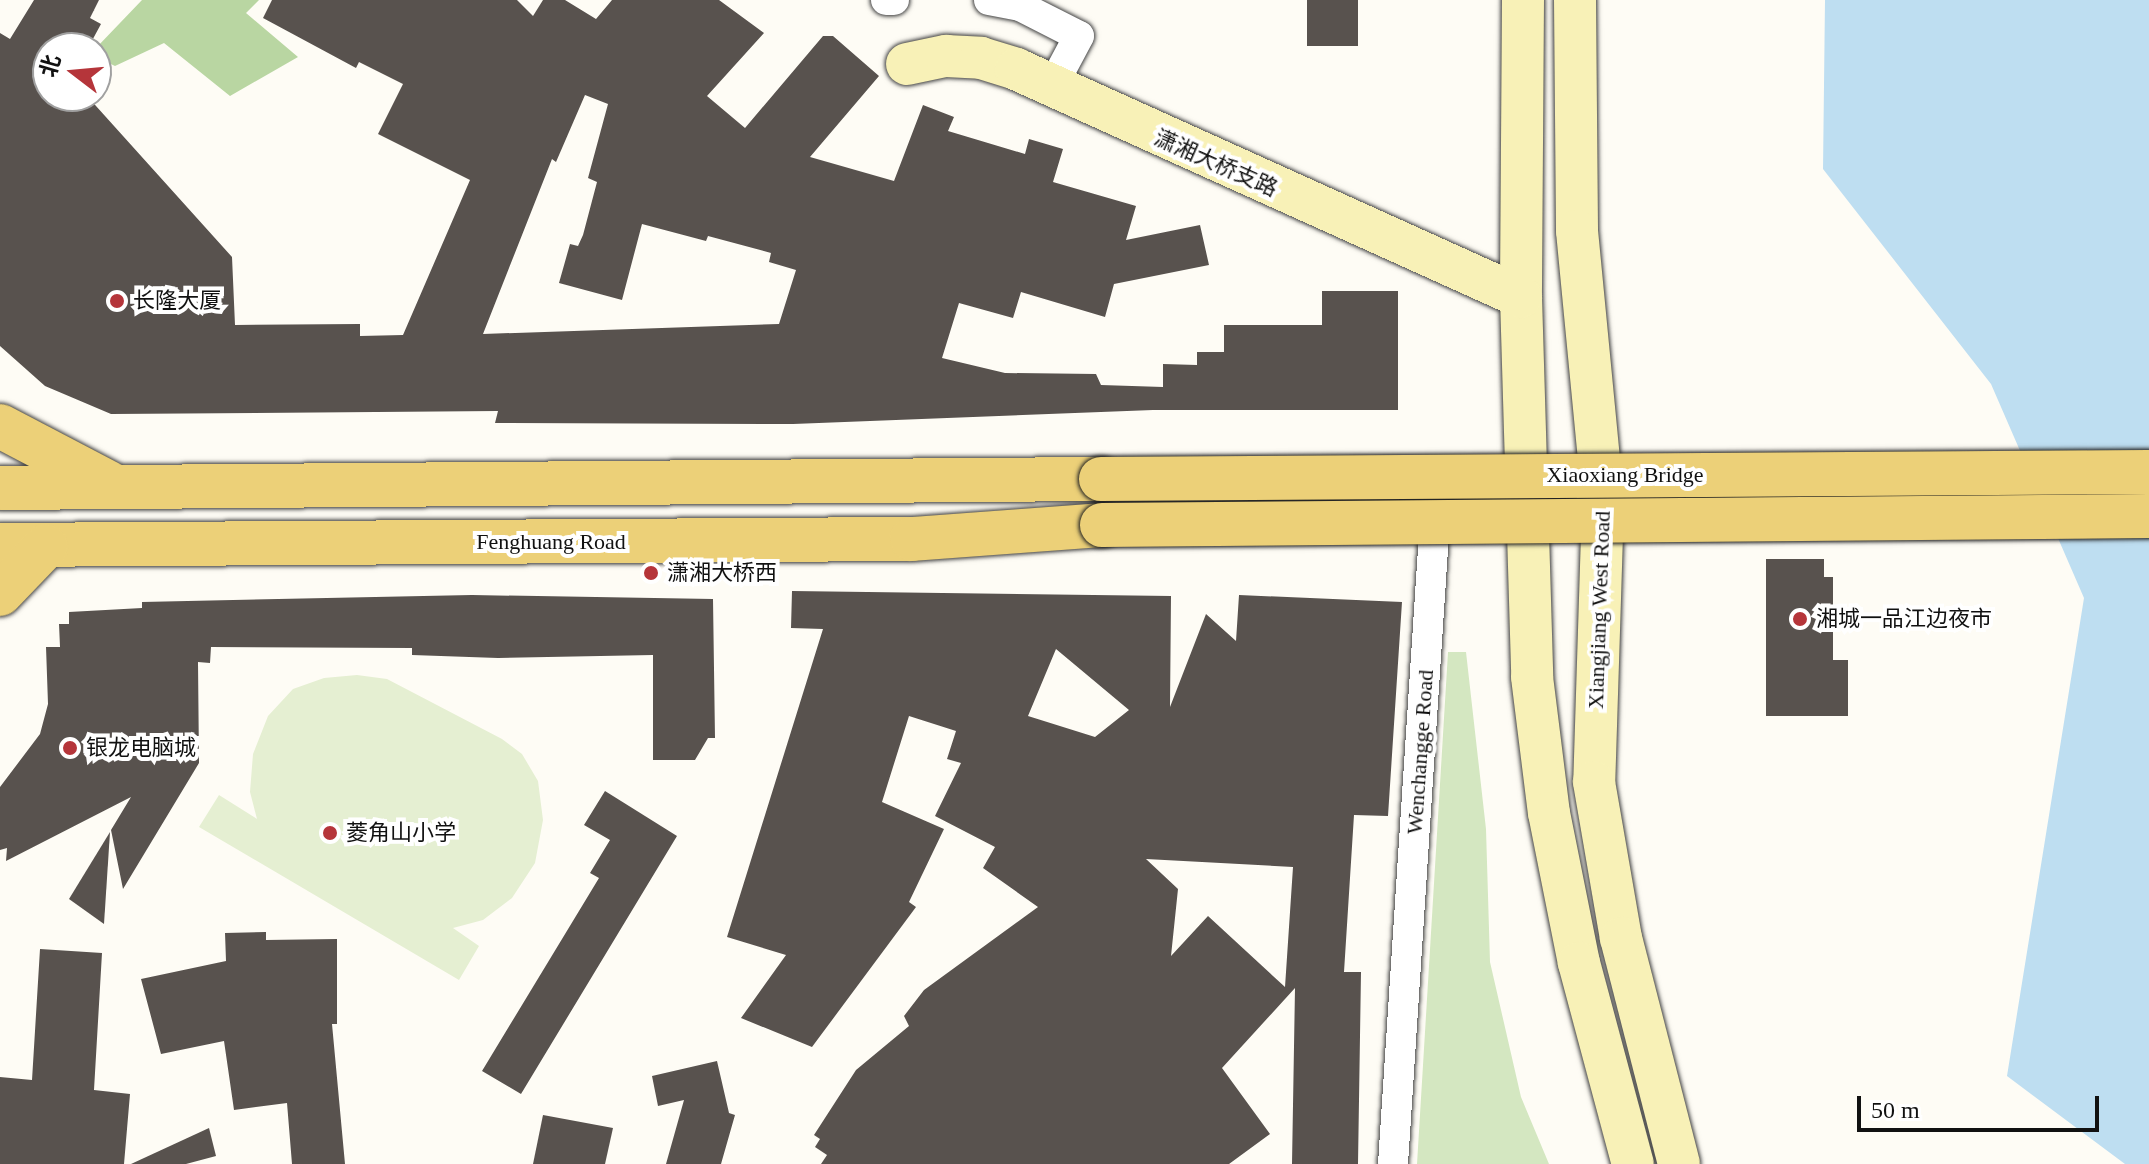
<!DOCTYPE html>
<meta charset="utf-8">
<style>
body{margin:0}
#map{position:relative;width:2149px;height:1164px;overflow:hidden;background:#fefcf5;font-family:"Times New Roman","Noto Sans SC",serif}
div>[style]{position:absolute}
.green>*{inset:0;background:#d4e7c1}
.forest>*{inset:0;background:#b9d6a2}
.pitch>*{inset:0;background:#e5efd2}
.water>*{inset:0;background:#bedef1}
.building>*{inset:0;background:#58524e;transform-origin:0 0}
.roads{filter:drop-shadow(0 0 2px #444) drop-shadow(0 0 2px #444)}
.street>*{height:30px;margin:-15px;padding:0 15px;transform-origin:15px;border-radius:15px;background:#fff}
.secondary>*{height:42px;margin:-21px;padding:0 21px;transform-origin:21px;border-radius:21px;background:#f8f1b7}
.primary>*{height:44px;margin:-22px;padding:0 22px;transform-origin:22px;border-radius:22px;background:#ecd078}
.bridges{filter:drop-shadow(0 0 2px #222) drop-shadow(0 0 2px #222)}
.primary-bridge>*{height:44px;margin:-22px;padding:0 22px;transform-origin:22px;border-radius:22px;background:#ecd078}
.dots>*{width:22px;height:22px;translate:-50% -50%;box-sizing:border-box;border:4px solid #fff;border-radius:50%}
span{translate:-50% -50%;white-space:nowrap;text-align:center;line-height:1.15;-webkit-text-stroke:8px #fff;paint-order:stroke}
.street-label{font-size:22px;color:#111}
.poi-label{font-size:22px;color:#111}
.left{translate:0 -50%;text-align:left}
.north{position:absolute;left:32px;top:32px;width:80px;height:80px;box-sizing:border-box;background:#fff;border:2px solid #a0a0a0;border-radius:50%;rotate:286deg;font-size:22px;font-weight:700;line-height:32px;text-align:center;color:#111}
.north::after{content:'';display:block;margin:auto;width:28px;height:36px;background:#b5353a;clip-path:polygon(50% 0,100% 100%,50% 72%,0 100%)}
.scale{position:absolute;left:1857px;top:1096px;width:242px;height:36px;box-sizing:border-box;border:4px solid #111;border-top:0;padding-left:10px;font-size:24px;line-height:28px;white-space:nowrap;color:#111;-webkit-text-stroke:6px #fff;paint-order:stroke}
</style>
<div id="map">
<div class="green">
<i style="clip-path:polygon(1448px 652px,1466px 652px,1486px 829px,1490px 962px,1521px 1097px,1549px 1164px,1417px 1164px)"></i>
</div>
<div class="forest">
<i style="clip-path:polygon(142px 0,259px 0,246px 13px,298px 57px,230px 96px,164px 43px,115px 66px,96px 57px,96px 48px)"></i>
</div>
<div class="pitch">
<i style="clip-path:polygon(357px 675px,387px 679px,502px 739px,522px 754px,538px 781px,543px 820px,535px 863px,512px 898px,483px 920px,453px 928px,479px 946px,459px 980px,199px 827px,219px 795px,257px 819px,250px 792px,253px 754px,268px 716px,293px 689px,324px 678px)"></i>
</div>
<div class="water">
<i style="clip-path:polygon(1825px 0,2149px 0,2149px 1164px,2125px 1164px,2007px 1076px,2084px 598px,1991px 384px,1823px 169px)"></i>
</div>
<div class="building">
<i style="clip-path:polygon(evenodd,34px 0,99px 0,90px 18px,101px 24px,88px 48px,43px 48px,48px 53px,48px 96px,87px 96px,232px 257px,235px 325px,360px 324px,360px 336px,403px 335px,470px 180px,378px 134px,403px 84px,359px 62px,356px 68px,263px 18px,272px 0,517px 0,533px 16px,543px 0,565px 0,596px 19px,612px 0,719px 0,764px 33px,707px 96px,745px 128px,823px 36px,833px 36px,879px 76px,810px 157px,894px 181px,923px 105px,954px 117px,948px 131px,1025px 154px,1029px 139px,1063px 149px,1053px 182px,1136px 206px,1126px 240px,1200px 225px,1209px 265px,1114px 284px,1105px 317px,1021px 292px,1013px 318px,959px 303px,942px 358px,1005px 373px,1096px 374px,1101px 385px,1163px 387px,1163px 364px,1197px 365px,1197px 352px,1224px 352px,1224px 325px,1322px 325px,1322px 291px,1398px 291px,1398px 410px,1153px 410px,793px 424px,495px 423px,498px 411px,111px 414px,45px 386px,0 346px,0 33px,10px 39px,34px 0,585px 95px,608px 104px,588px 178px,597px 182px,583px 235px,578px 246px,570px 244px,559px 283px,622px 300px,642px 224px,706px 241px,708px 236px,771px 253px,769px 262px,796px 270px,779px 324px,483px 334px,552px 159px,556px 162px,585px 95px)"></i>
<i style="left:1307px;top:0;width:51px;height:46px"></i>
<i style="clip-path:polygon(1766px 559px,1824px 559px,1824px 577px,1833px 577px,1833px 660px,1848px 660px,1848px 716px,1766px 716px)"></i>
<i style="clip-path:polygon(evenodd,792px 591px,1171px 596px,1170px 707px,1206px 614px,1236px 641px,1239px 595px,1402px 602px,1388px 816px,1354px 815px,1344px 972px,1361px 972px,1358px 1164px,1292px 1164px,1295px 988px,1222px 1068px,1270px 1134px,1229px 1164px,821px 1164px,827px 1155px,815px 1147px,820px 1139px,814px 1135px,856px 1070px,909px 1026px,904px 1016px,924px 990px,1038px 907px,983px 868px,995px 847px,935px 816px,961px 763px,947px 759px,956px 731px,909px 716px,882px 802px,944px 829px,909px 902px,916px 907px,812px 1047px,741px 1018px,786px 955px,727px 937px,823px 629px,791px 628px,792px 591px,1056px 649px,1129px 710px,1095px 737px,1028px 716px,1056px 649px,792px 591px,1146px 859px,1293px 867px,1285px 987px,1208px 916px,1171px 956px,1178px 889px,1146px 859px)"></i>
<i style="clip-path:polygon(472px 595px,713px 599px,715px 738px,708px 738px,695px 760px,653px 760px,653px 655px,498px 658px,412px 655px,412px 648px,211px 647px,210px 663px,198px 662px,199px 763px,123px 889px,111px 830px,131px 797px,6px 861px,7px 848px,0 850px,0 787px,40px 734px,48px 704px,46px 647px,60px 647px,59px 624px,69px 624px,69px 612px,142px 608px,142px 602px)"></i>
<i style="clip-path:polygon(605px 791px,677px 836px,521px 1094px,482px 1071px,599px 878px,590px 873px,610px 840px,584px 825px)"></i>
<i style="clip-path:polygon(110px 832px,104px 924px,69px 899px)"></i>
<i style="clip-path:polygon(266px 932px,266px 940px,337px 939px,337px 1024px,332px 1024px,345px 1164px,292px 1164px,287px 1103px,234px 1110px,224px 1041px,161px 1054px,141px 979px,226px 961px,225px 933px)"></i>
<i style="clip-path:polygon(40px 949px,102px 953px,94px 1090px,130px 1094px,124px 1164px,0 1164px,0 1077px,32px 1080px)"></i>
<i style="clip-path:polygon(717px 1061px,729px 1113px,735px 1115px,721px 1164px,666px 1164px,684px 1100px,658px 1106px,652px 1076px)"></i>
<i style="clip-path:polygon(543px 1115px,613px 1128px,605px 1164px,533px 1164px)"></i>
<i style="clip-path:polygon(209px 1128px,216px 1156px,186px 1164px,131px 1164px)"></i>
</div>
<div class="roads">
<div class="street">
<i style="left:886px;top:0;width:8px"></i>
<i style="left:989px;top:0;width:32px;rotate:11deg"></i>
<i style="left:1020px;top:6px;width:66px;rotate:27deg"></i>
<i style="left:1079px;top:36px;width:55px;rotate:118deg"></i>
<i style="left:1393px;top:1164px;width:662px;rotate:-86.28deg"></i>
</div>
<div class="secondary">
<i style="left:1523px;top:0;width:297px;rotate:90.4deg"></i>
<i style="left:1521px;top:297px;width:380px;rotate:88.3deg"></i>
<i style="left:1532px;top:677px;width:137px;rotate:82.9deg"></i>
<i style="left:1549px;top:813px;width:153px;rotate:78.7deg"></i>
<i style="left:1579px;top:963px;width:208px;rotate:75deg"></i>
<i style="left:1575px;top:0;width:231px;rotate:89.5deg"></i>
<i style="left:1577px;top:231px;width:273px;rotate:84.5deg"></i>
<i style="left:1603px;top:503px;width:279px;rotate:91.8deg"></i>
<i style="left:1594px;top:782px;width:158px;rotate:80.2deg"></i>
<i style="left:1621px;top:938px;width:233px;rotate:75.6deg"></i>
<i style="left:907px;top:64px;width:40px;rotate:-12deg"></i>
<i style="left:946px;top:56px;width:35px;rotate:3deg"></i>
<i style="left:981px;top:58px;width:37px;rotate:17deg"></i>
<i style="left:1016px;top:69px;width:554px;rotate:24.3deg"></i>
</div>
<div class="primary">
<i style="left:0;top:426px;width:123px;rotate:27.6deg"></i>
<i style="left:0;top:488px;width:1101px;rotate:-0.47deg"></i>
<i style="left:0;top:545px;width:912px;rotate:-0.38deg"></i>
<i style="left:912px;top:539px;width:191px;rotate:-4.2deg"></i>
<i style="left:0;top:594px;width:66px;rotate:-46.2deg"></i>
</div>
</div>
<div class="bridges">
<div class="primary-bridge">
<i style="left:1101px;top:479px;width:1048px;rotate:-0.38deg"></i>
<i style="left:1102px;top:525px;width:1047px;rotate:-0.49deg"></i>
</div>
</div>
<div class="dots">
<i style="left:117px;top:301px;background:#b5353a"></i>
<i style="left:651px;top:573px;background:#b5353a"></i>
<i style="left:1800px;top:619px;background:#b5353a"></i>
<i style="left:70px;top:748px;background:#b5353a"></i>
<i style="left:330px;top:833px;background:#b5353a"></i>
</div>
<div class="street-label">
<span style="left:1216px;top:163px;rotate:24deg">潇湘大桥支路</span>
<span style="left:1625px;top:475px">Xiaoxiang Bridge</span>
<span style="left:551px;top:542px">Fenghuang Road</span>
<span style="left:1599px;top:610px;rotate:-88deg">Xiangjiang West Road</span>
<span style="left:1420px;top:752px;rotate:-86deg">Wenchangge Road</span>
</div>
<div class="poi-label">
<span class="left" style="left:133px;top:301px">长隆大厦</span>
<span class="left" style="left:667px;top:573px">潇湘大桥西</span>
<span class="left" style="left:1816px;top:619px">湘城一品江边夜市</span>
<span class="left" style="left:86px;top:748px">银龙电脑城</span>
<span class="left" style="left:346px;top:833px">菱角山小学</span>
</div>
<div class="north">北</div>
<div class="scale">50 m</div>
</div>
